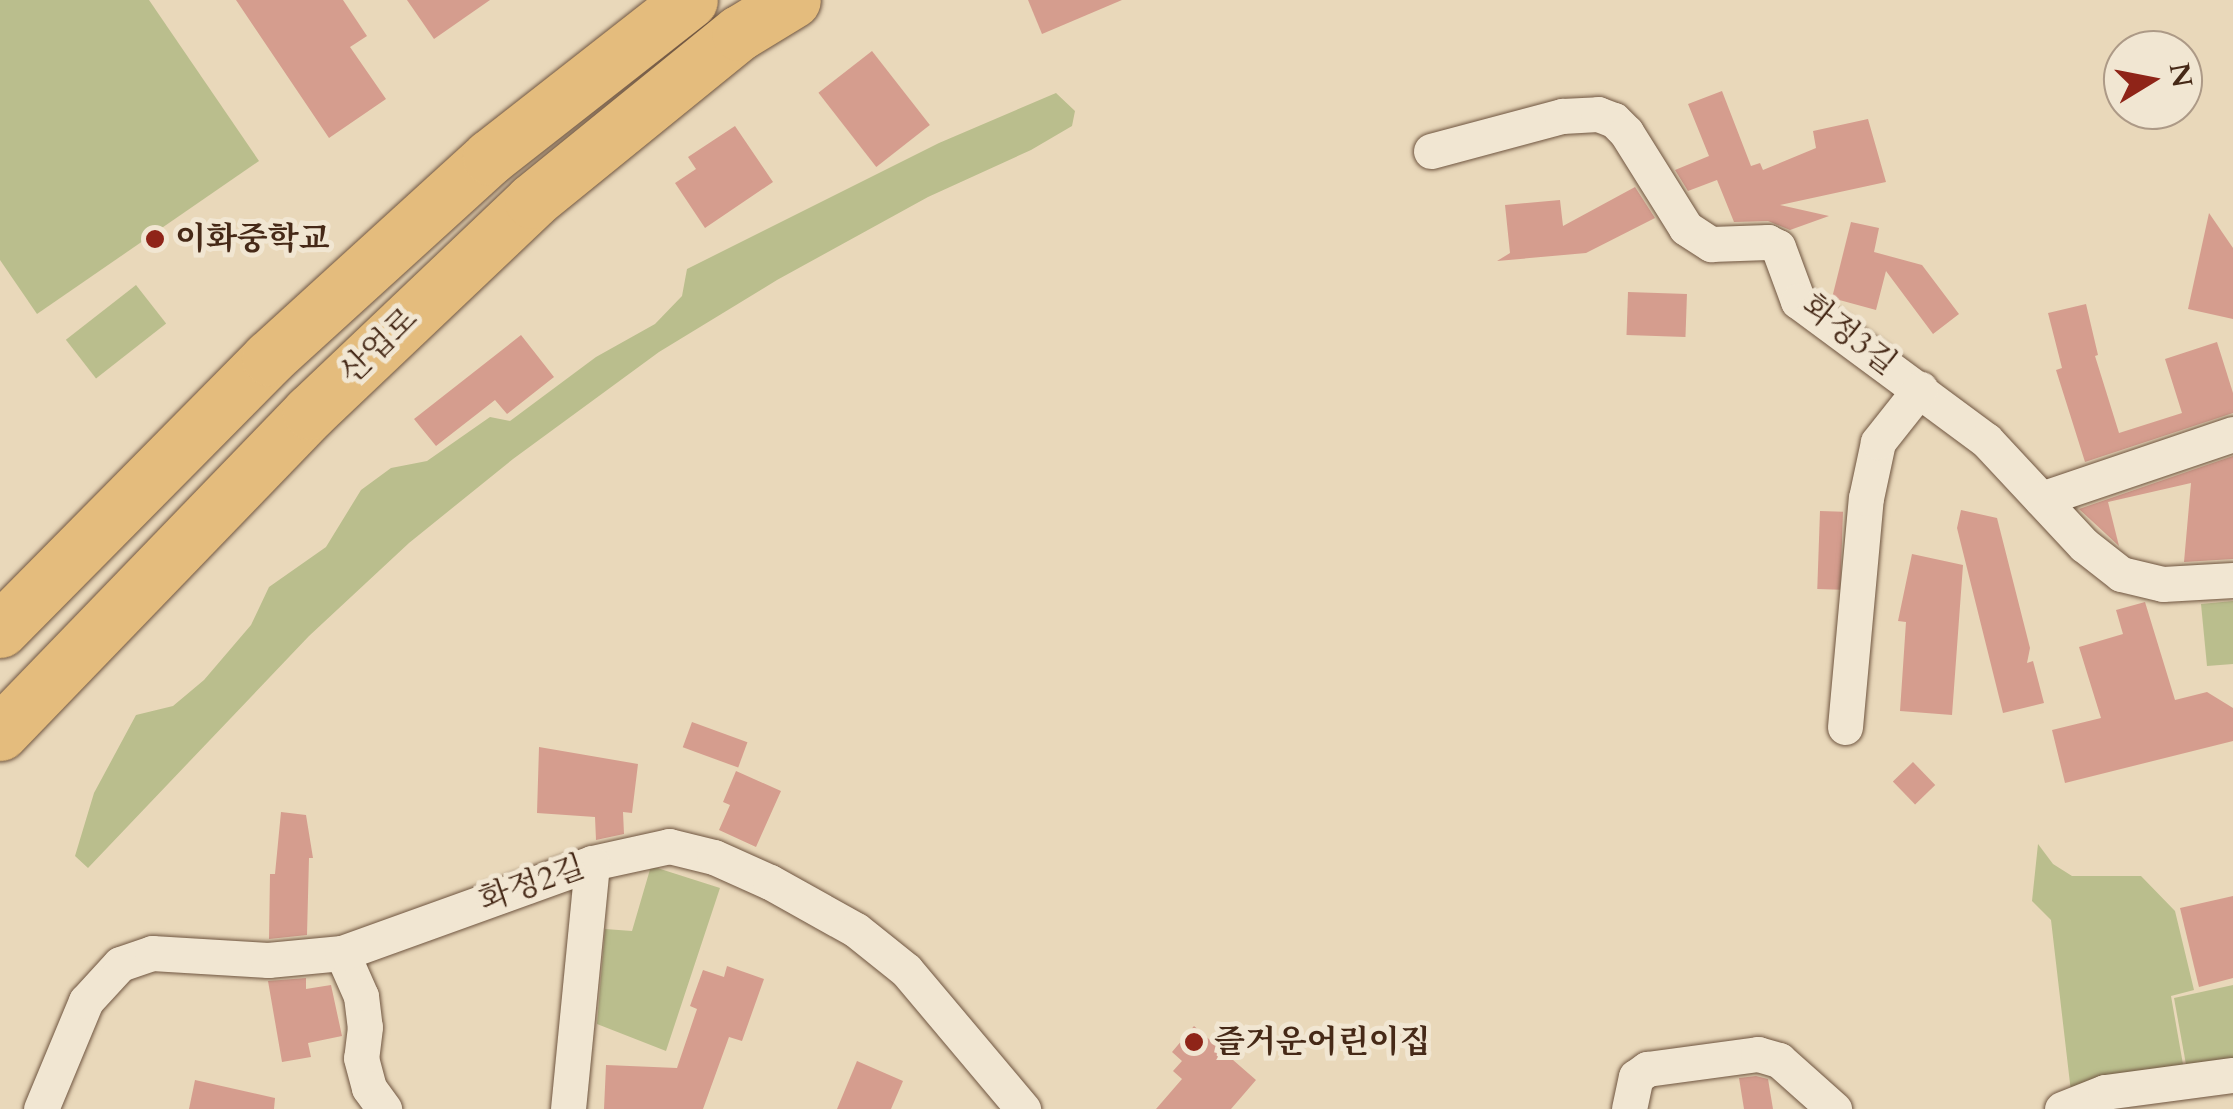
<!DOCTYPE html>
<meta charset="utf-8">
<style>
body{margin:0}
#map{position:relative;width:2233px;height:1109px;overflow:hidden;background:#e9d8ba;font-family:Cardo,"Noto Serif KR",serif}
div>[style]{position:absolute}
.green>*{inset:0;background:#babe8d;transform-origin:0 0}
.building>*{inset:0;background:#d59d8e;transform-origin:0 0}
.roads{filter:drop-shadow(0 0 2px #6f5540) drop-shadow(0 0 2px #6f5540)}
.street>*{height:35px;margin:-17.5px;padding:0 17.5px;transform-origin:17.5px;border-radius:17.5px;background:#f1e6d2}
.primary>*{height:55px;margin:-27.5px;padding:0 27.5px;transform-origin:27.5px;border-radius:27.5px;background:#e4bc7d}
.dots>*{width:28px;height:28px;translate:-50% -50%;box-sizing:border-box;border:5px solid #f1e6d2;border-radius:50%}
span{translate:-50% -50%;white-space:nowrap;text-align:center;line-height:1.15;-webkit-text-stroke:10px #f1e6d2;paint-order:stroke}
.poi-label{font-size:32px;color:#462917;font-weight:700}
.left{translate:0 -50%;text-align:left}
.street-label{font-size:32px;color:#462917}
.north{position:absolute;left:2103px;top:30px;width:100px;height:100px;box-sizing:border-box;background:#f1e6d2;border:2px solid #ad9a87;border-radius:50%;rotate:80deg;font-size:28px;font-weight:700;line-height:40px;text-align:center;color:#462917}
.north::after{content:'';display:block;margin:auto;width:35px;height:45px;background:#8f2418;clip-path:polygon(50% 0,100% 100%,50% 72%,0 100%)}
</style>
<div id="map">
<div class="green">
<i style="clip-path:polygon(0 0,149px 0,259px 161px,37px 314px,0 260px)"></i>
<i style="clip-path:polygon(1056px 93px,1075px 111px,1072px 126px,1031px 150px,928px 197px,777px 280px,659px 352px,513px 459px,409px 543px,309px 636px,88px 868px,75px 856px,94px 793px,136px 715px,173px 706px,204px 680px,251px 625px,269px 587px,326px 547px,361px 490px,391px 468px,427px 461px,490px 417px,510px 421px,596px 357px,655px 324px,682px 296px,687px 269px,939px 143px)"></i>
<i style="left:136px;top:285px;width:49px;height:89px;rotate:52deg"></i>
<i style="clip-path:polygon(2233px 601px,2233px 664px,2207px 666px,2201px 604px)"></i>
<i style="clip-path:polygon(2038px 844px,2053px 864px,2072px 876px,2141px 876px,2175px 911px,2194px 990px,2171px 996px,2184px 1070px,2071px 1092px,2051px 920px,2032px 901px)"></i>
<i style="clip-path:polygon(651px 866px,720px 888px,666px 1051px,597px 1024px,605px 929px,632px 931px)"></i>
<i style="clip-path:polygon(2233px 985px,2233px 1060px,2187px 1070px,2174px 998px)"></i>
</div>
<div class="building">
<i style="clip-path:polygon(236px 0,343px 0,367px 36px,350px 47px,386px 99px,329px 138px)"></i>
<i style="clip-path:polygon(407px 0,490px 0,434px 39px)"></i>
<i style="clip-path:polygon(1028px 0,1122px 0,1042px 34px)"></i>
<i style="left:872px;top:51px;width:94px;height:68px;rotate:52deg"></i>
<i style="clip-path:polygon(1722px 91px,1751px 166px,1760px 163px,1763px 170px,1816px 148px,1813px 131px,1868px 119px,1886px 182px,1780px 205px,1829px 216px,1790px 230px,1768px 221px,1734px 222px,1717px 180px,1688px 191px,1675px 170px,1709px 156px,1688px 104px)"></i>
<i style="clip-path:polygon(735px 126px,773px 182px,705px 228px,675px 183px,696px 169px,688px 157px)"></i>
<i style="clip-path:polygon(1635px 187px,1655px 218px,1586px 253px,1497px 261px,1510px 253px,1505px 205px,1560px 200px,1563px 226px)"></i>
<i style="clip-path:polygon(2209px 213px,2233px 248px,2233px 319px,2188px 309px)"></i>
<i style="clip-path:polygon(1851px 222px,1879px 228px,1874px 252px,1922px 265px,1959px 314px,1933px 334px,1886px 271px,1876px 310px,1832px 298px)"></i>
<i style="left:1628px;top:292px;width:59px;height:43px;rotate:2deg"></i>
<i style="clip-path:polygon(2086px 304px,2098px 355px,2095px 356px,2119px 433px,2182px 413px,2165px 359px,2217px 342px,2233px 393px,2233px 413px,2085px 462px,2056px 370px,2062px 368px,2048px 313px)"></i>
<i style="clip-path:polygon(521px 335px,554px 377px,507px 414px,495px 400px,436px 446px,414px 419px)"></i>
<i style="clip-path:polygon(2233px 456px,2233px 559px,2184px 562px,2191px 483px,2108px 502px,2119px 546px,2079px 509px)"></i>
<i style="clip-path:polygon(1961px 510px,1997px 518px,2030px 648px,2027px 663px,2033px 661px,2044px 703px,2003px 713px,1957px 528px)"></i>
<i style="left:1820px;top:511px;width:23px;height:78px;rotate:2deg"></i>
<i style="clip-path:polygon(1912px 554px,1963px 565px,1952px 715px,1900px 711px,1906px 622px,1898px 621px)"></i>
<i style="clip-path:polygon(2145px 602px,2175px 700px,2207px 692px,2233px 708px,2233px 741px,2065px 783px,2052px 730px,2101px 718px,2079px 647px,2123px 634px,2116px 610px)"></i>
<i style="left:692px;top:722px;width:59px;height:27px;rotate:20deg"></i>
<i style="clip-path:polygon(539px 747px,638px 764px,632px 813px,623px 812px,624px 834px,596px 840px,595px 817px,537px 813px)"></i>
<i style="left:1913px;top:762px;width:32px;height:28px;rotate:46deg"></i>
<i style="clip-path:polygon(736px 771px,781px 791px,756px 847px,719px 830px,730px 805px,723px 802px)"></i>
<i style="clip-path:polygon(281px 812px,306px 815px,313px 858px,309px 858px,307px 935px,269px 939px,270px 874px,275px 874px)"></i>
<i style="clip-path:polygon(2233px 896px,2233px 978px,2199px 987px,2180px 908px)"></i>
<i style="clip-path:polygon(727px 966px,764px 979px,742px 1041px,729px 1037px,703px 1109px,604px 1109px,606px 1065px,677px 1068px,697px 1009px,690px 1006px,703px 970px,724px 977px)"></i>
<i style="clip-path:polygon(306px 978px,306px 989px,331px 985px,342px 1036px,308px 1043px,311px 1057px,282px 1062px,268px 981px)"></i>
<i style="clip-path:polygon(1194px 1026px,1256px 1080px,1231px 1109px,1156px 1109px,1182px 1079px,1173px 1071px,1182px 1061px,1172px 1052px)"></i>
<i style="clip-path:polygon(857px 1061px,903px 1081px,891px 1109px,837px 1109px)"></i>
<i style="clip-path:polygon(1756px 1076px,1768px 1079px,1773px 1109px,1744px 1109px,1739px 1078px)"></i>
<i style="clip-path:polygon(195px 1080px,275px 1098px,274px 1109px,189px 1109px)"></i>
</div>
<div class="roads">
<div class="street">
<i style="left:1431px;top:151px;width:136px;rotate:-15deg"></i>
<i style="left:1562px;top:116px;width:36px;rotate:-3deg"></i>
<i style="left:1598px;top:114px;width:17px;rotate:21deg"></i>
<i style="left:1614px;top:120px;width:17px;rotate:45deg"></i>
<i style="left:1626px;top:132px;width:113px;rotate:58deg"></i>
<i style="left:1686px;top:228px;width:30px;rotate:33deg"></i>
<i style="left:1711px;top:244px;width:57px;rotate:-2deg"></i>
<i style="left:1768px;top:242px;width:11px;rotate:27deg"></i>
<i style="left:1778px;top:247px;width:58px;rotate:69.7deg"></i>
<i style="left:1798px;top:301px;width:234px;rotate:36.5deg"></i>
<i style="left:1986px;top:440px;width:144px;rotate:47deg"></i>
<i style="left:2084px;top:545px;width:47px;rotate:38.1deg"></i>
<i style="left:2121px;top:574px;width:43px;rotate:13.4deg"></i>
<i style="left:2163px;top:584px;width:70px;rotate:-3.3deg"></i>
<i style="left:2041px;top:499px;width:203px;rotate:-18.7deg"></i>
<i style="left:1845px;top:727px;width:230px;rotate:-84.8deg"></i>
<i style="left:1866px;top:498px;width:57px;rotate:-77.9deg"></i>
<i style="left:1878px;top:442px;width:68px;rotate:-51.6deg"></i>
<i style="left:342px;top:953px;width:47px;rotate:66.2deg"></i>
<i style="left:361px;top:996px;width:31px;rotate:83deg"></i>
<i style="left:365px;top:1027px;width:31px;rotate:97deg"></i>
<i style="left:361px;top:1058px;width:31px;rotate:75deg"></i>
<i style="left:369px;top:1088px;width:26px;rotate:54deg"></i>
<i style="left:41px;top:1109px;width:117px;rotate:-67.4deg"></i>
<i style="left:86px;top:1001px;width:50px;rotate:-47.4deg"></i>
<i style="left:120px;top:964px;width:34px;rotate:-19deg"></i>
<i style="left:152px;top:953px;width:116px;rotate:3.5deg"></i>
<i style="left:268px;top:960px;width:74px;rotate:-5.4deg"></i>
<i style="left:342px;top:953px;width:266px;rotate:-19.8deg"></i>
<i style="left:592px;top:863px;width:79px;rotate:-12.4deg"></i>
<i style="left:669px;top:846px;width:46px;rotate:13.7deg"></i>
<i style="left:714px;top:857px;width:61px;rotate:24.1deg"></i>
<i style="left:770px;top:882px;width:98px;rotate:29.2deg"></i>
<i style="left:856px;top:930px;width:64px;rotate:38.7deg"></i>
<i style="left:906px;top:970px;width:182px;rotate:49.9deg"></i>
<i style="left:568px;top:1109px;width:247px;rotate:-84.4deg"></i>
<i style="left:1629px;top:1109px;width:33px;rotate:-78deg"></i>
<i style="left:1636px;top:1077px;width:14px;rotate:-36deg"></i>
<i style="left:1647px;top:1069px;width:112px;rotate:-7.7deg"></i>
<i style="left:1758px;top:1054px;width:22px;rotate:16deg"></i>
<i style="left:1779px;top:1060px;width:74px;rotate:41.7deg"></i>
<i style="left:2062px;top:1109px;width:46px;rotate:-21.6deg"></i>
<i style="left:2105px;top:1092px;width:129px;rotate:-7.6deg"></i>
</div>
<div class="primary">
<i style="left:0;top:630px;width:383px;rotate:-45.3deg"></i>
<i style="left:269px;top:358px;width:299px;rotate:-42.3deg"></i>
<i style="left:490px;top:157px;width:254px;rotate:-38.1deg"></i>
<i style="left:0;top:733px;width:446px;rotate:-46deg"></i>
<i style="left:310px;top:412px;width:306px;rotate:-43.5deg"></i>
<i style="left:532px;top:201px;width:267px;rotate:-39.1deg"></i>
<i style="left:739px;top:33px;width:63px;rotate:-31.4deg"></i>
</div>
</div>
<div class="dots">
<i style="left:155px;top:239px;background:#8f2418"></i>
<i style="left:1194px;top:1042px;background:#8f2418"></i>
</div>
<div class="poi-label">
<span class="left" style="left:175px;top:239px">이화중학교</span>
<span class="left" style="left:1214px;top:1042px">즐거운어린이집</span>
</div>
<div class="street-label">
<span style="left:1849px;top:335px;rotate:38deg">화정3길</span>
<span style="left:379px;top:346px;rotate:-44deg">산업로</span>
<span style="left:532px;top:884px;rotate:-19deg">화정2길</span>
</div>
<div class="north">N</div>
</div>
